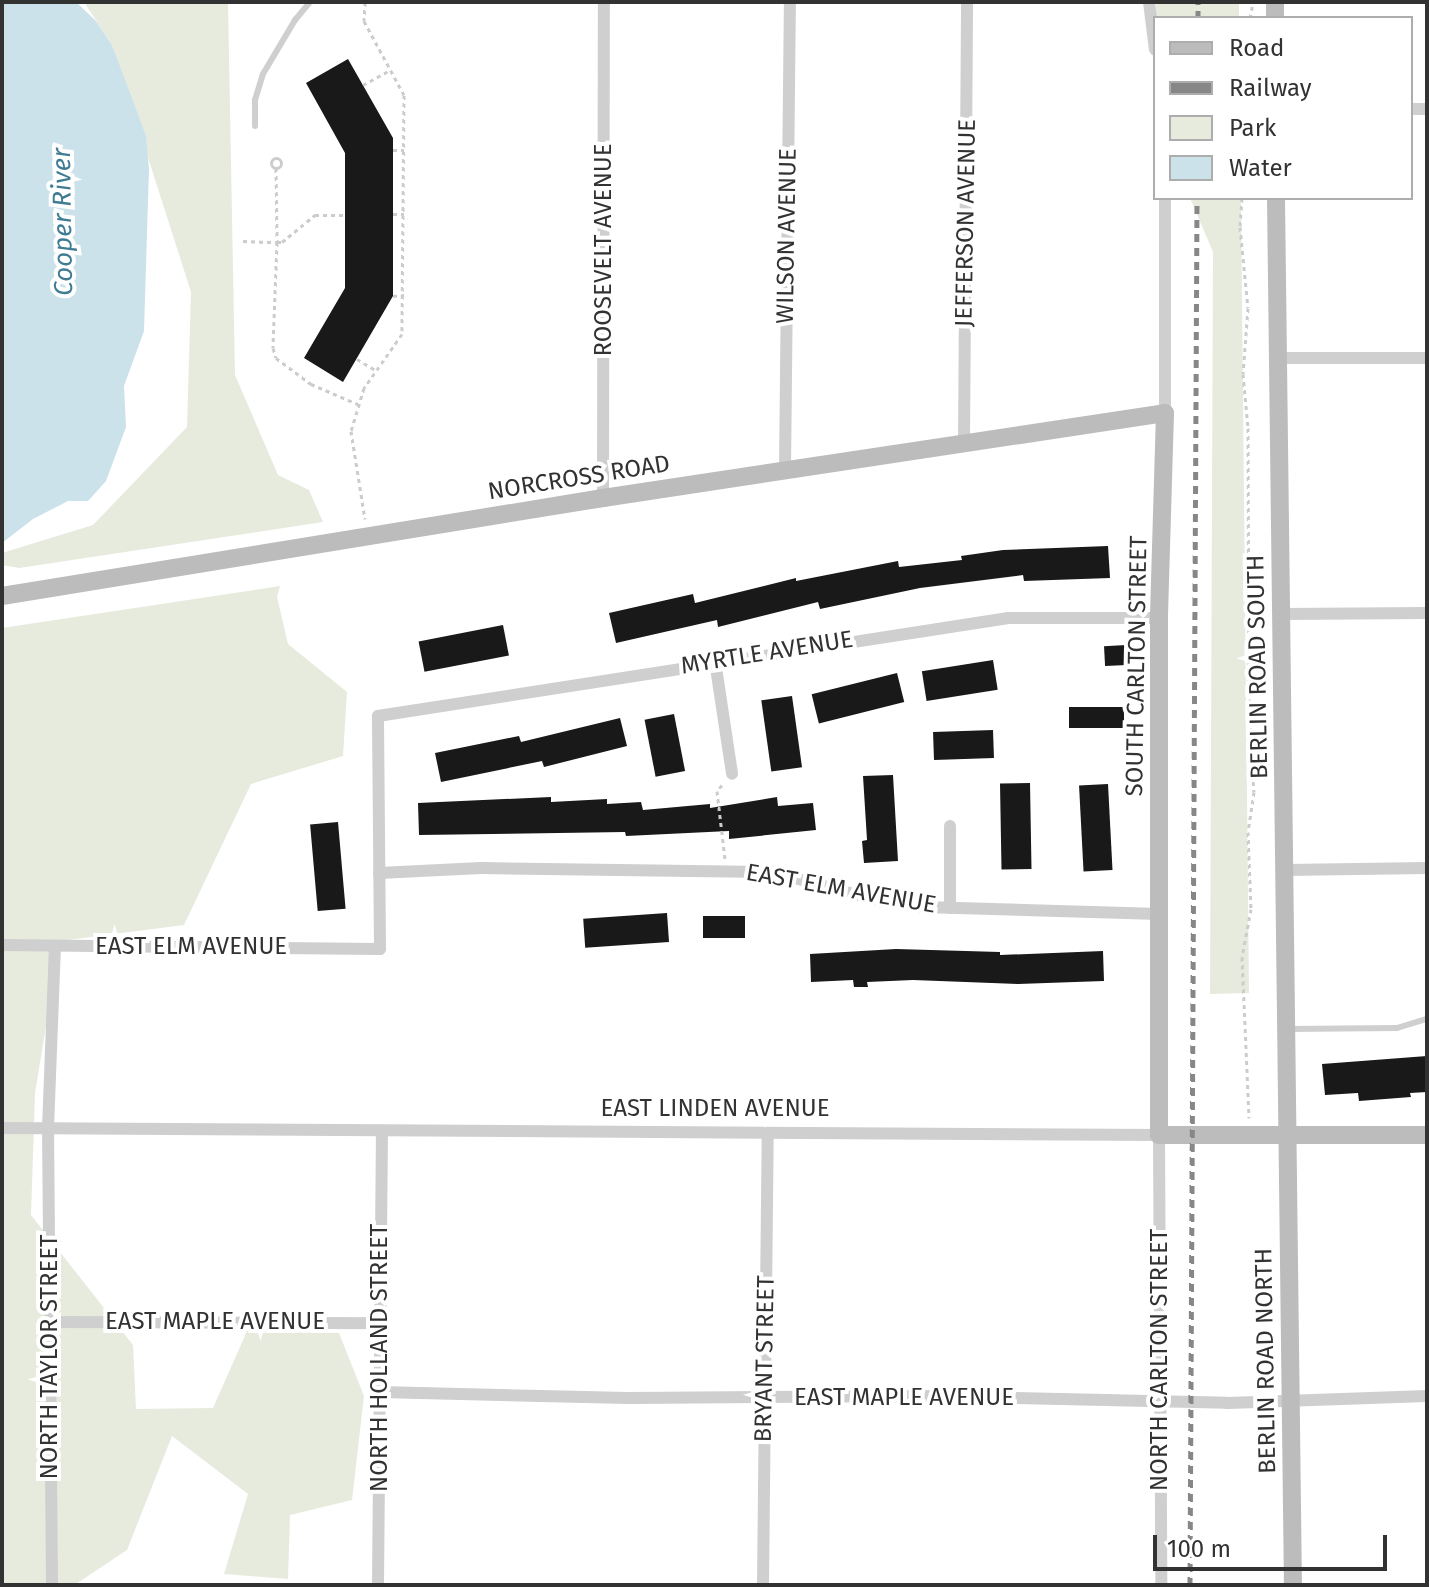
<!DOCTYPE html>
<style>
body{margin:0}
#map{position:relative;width:1429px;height:1587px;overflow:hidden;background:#fff;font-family:"Fira Sans",sans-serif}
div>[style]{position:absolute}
.green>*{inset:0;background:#e6ebde;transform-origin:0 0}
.water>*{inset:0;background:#cbe2eb}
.building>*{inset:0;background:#191919;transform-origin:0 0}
.path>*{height:3px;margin-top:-1.5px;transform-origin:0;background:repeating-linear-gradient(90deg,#ccc 0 4px,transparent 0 8px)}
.path>.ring{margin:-1.5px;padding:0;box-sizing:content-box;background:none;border:3px solid #ccc;border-radius:50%}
.lane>*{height:6px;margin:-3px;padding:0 3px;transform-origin:3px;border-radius:3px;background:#cfcfcf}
.street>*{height:12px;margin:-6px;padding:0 6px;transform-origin:6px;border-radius:6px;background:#cfcfcf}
.secondary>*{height:18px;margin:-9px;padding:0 9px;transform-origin:9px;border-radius:9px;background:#bcbcbc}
.rail>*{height:5px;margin-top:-2.5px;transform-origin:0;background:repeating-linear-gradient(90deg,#878787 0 8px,transparent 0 14px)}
span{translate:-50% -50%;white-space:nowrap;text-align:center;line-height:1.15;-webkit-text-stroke:8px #fff;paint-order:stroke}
.street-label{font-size:24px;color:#323232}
.water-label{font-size:26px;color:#407b94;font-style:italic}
.frame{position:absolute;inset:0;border:4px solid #323232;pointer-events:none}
.legend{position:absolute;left:1153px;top:16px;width:260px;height:184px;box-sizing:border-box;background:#fff;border:2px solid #adadad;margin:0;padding:10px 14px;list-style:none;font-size:24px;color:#323232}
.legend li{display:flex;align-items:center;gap:16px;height:40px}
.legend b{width:40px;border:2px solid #adadad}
.scale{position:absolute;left:1153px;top:1535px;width:234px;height:36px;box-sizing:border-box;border:4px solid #323232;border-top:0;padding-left:10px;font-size:24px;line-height:28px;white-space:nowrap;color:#323232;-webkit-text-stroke:6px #fff;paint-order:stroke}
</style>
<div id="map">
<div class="green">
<i style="clip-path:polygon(84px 2px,228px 2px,235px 375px,278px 475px,309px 490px,323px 522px,19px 568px,2px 565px,2px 553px,93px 525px,187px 427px,191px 292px,112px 45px)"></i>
<i style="left:1156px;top:2px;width:83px;height:16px"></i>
<i style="clip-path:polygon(1190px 198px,1241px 198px,1249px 993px,1210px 994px,1213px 252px)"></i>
<i style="clip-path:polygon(280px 586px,277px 597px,288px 644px,347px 692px,343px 756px,251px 784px,184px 925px,60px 941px,35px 1093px,31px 1215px,133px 1345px,136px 1409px,213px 1408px,247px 1331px,339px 1333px,364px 1396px,352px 1500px,290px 1515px,288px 1579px,224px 1574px,248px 1494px,172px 1436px,127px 1550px,76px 1584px,2px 1585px,2px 628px)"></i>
</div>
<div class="water">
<i style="clip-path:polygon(2px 2px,76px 2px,96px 21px,112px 45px,146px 136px,149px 169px,144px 331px,124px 386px,126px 427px,106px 481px,88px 501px,68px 501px,33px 519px,2px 543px)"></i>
</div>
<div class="building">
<i style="clip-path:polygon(348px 59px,393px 138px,393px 296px,343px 382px,304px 358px,345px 288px,345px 153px,306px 83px)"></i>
<i style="clip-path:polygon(1108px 546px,1110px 578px,1024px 581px,1023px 575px,920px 588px,820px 609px,818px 602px,718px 627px,717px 620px,616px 643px,609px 613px,693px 594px,695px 603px,796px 578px,796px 581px,898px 561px,899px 567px,962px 560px,961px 556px,1003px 550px)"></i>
<i style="left:503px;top:625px;width:31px;height:86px;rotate:79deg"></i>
<i style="left:1126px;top:645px;width:20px;height:22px;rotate:87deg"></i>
<i style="left:993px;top:660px;width:30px;height:72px;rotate:81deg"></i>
<i style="left:897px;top:673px;width:30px;height:88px;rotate:76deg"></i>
<i style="left:792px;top:696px;width:72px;height:31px;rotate:82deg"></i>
<i style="left:1069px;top:707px;width:55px;height:21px"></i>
<i style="left:674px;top:714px;width:58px;height:30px;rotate:79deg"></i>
<i style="clip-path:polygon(620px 718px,627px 746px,544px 767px,542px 761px,441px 782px,435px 753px,519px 736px,521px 742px)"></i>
<i style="left:993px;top:730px;width:28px;height:60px;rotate:88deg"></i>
<i style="clip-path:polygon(893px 775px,898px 861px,864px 863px,862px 841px,867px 840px,863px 776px)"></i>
<i style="left:1030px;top:783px;width:86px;height:30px;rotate:89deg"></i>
<i style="left:1108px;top:784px;width:86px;height:29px;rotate:87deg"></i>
<i style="clip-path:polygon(551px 797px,551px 802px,607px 799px,607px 804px,641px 802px,643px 810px,710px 804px,710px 808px,777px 797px,778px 806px,813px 803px,816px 830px,729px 839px,729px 831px,626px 836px,625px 832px,419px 835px,418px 803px)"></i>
<i style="left:338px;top:822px;width:87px;height:28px;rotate:85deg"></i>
<i style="left:667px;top:913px;width:29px;height:84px;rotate:86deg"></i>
<i style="left:745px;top:916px;width:22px;height:42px;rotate:90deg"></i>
<i style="clip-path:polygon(896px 949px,1000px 952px,1000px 955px,1103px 951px,1104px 981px,1018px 984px,913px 980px,867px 982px,868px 987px,854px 987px,853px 980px,811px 982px,810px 954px)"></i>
<i style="clip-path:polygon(1427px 1056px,1427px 1092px,1410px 1093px,1411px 1097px,1359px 1101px,1358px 1093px,1325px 1095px,1322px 1064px)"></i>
</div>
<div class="path">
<i style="left:365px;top:2px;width:19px;rotate:93deg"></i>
<i style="left:364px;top:21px;width:84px;rotate:61.6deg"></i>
<i style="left:404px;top:95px;width:239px;rotate:90.5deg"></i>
<i style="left:402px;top:334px;width:66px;rotate:125.1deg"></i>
<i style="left:364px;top:388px;width:45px;rotate:106.8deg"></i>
<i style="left:351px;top:431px;width:89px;rotate:81deg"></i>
<i style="left:1250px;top:18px;width:16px;rotate:-79deg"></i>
<i style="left:363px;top:85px;width:31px;rotate:-29deg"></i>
<i style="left:393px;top:150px;width:11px"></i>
<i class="ring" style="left:271px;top:158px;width:7px;height:7px"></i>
<i style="left:276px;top:168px;width:74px;rotate:89.2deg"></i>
<i style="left:277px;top:242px;width:5px"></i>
<i style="left:282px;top:242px;width:43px;rotate:-39.3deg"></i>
<i style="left:315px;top:215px;width:30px"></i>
<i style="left:1242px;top:198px;width:29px;rotate:94deg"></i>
<i style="left:1240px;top:227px;width:81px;rotate:84.4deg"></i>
<i style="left:1248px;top:308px;width:66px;rotate:94.3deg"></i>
<i style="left:1243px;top:374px;width:54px;rotate:84.7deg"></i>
<i style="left:1248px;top:428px;width:271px;rotate:89.8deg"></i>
<i style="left:1249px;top:699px;width:21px;rotate:79deg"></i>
<i style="left:1253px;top:720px;width:22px;rotate:98deg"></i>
<i style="left:1250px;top:742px;width:50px;rotate:85.4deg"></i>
<i style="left:1254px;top:792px;width:40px;rotate:98.5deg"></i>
<i style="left:1248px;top:832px;width:77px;rotate:87.8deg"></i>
<i style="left:1251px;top:909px;width:49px;rotate:100.6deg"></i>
<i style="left:1242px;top:957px;width:161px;rotate:87.5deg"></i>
<i style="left:393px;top:214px;width:11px"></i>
<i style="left:243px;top:241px;width:34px;rotate:2deg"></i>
<i style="left:277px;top:242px;width:106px;rotate:92.2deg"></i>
<i style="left:273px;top:348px;width:10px;rotate:73deg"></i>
<i style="left:276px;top:358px;width:44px;rotate:36.6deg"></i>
<i style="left:311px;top:384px;width:51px;rotate:23.1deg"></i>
<i style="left:393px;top:296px;width:11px;rotate:-5deg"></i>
<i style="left:357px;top:359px;width:21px;rotate:31deg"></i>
<i style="left:722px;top:785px;width:8px;rotate:130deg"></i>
<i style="left:717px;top:791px;width:68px;rotate:83.3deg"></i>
</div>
<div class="lane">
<i style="left:255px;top:126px;width:26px;rotate:-90deg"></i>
<i style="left:255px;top:100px;width:27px;rotate:-73deg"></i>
<i style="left:263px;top:74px;width:63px;rotate:-59.3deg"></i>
<i style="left:295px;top:20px;width:23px;rotate:-50deg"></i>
<i style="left:1288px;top:1029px;width:109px;rotate:-0.5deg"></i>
<i style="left:1397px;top:1028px;width:31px;rotate:-17deg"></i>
</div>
<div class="street">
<i style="left:1149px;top:2px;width:48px;rotate:82.9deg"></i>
<i style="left:1411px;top:109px;width:16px"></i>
<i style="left:1277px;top:358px;width:150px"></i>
<i style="left:1165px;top:413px;width:215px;rotate:-90deg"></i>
<i style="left:964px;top:443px;width:441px;rotate:-89.6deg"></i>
<i style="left:785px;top:470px;width:468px;rotate:-89.4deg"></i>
<i style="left:603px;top:498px;width:496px;rotate:-89.9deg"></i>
<i style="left:1281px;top:614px;width:146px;rotate:-0.4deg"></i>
<i style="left:715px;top:661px;width:114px;rotate:81.4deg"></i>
<i style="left:950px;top:826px;width:82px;rotate:90deg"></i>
<i style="left:1285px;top:870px;width:142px;rotate:-0.8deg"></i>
<i style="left:379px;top:873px;width:102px;rotate:-2.8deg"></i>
<i style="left:481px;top:868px;width:292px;rotate:0.8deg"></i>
<i style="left:773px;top:872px;width:110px;rotate:15.3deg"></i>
<i style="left:879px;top:901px;width:44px;rotate:7.8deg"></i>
<i style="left:923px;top:907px;width:236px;rotate:1.7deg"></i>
<i style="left:2px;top:945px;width:378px;rotate:0.6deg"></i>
<i style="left:380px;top:949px;width:233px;rotate:-90.5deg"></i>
<i style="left:378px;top:716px;width:638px;rotate:-8.84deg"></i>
<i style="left:1008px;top:618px;width:151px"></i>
<i style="left:2px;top:1128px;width:1157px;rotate:0.35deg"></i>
<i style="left:1159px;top:1135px;width:450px;rotate:89.7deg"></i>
<i style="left:50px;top:1322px;width:331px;rotate:0.2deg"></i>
<i style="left:380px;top:1392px;width:248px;rotate:1.4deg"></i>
<i style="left:628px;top:1398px;width:298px;rotate:-0.4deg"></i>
<i style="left:926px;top:1396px;width:301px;rotate:1.3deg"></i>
<i style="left:1227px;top:1403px;width:200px;rotate:-2deg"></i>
<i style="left:52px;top:1585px;width:457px;rotate:-90.5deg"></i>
<i style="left:48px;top:1128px;width:182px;rotate:-87.8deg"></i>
<i style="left:378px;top:1585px;width:454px;rotate:-89.5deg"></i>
<i style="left:763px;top:1585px;width:452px;rotate:-89.4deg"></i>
</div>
<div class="secondary">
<i style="left:1275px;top:2px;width:16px;rotate:90deg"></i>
<i style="left:1276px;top:198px;width:1387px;rotate:89.3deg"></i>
<i style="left:2px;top:596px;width:609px;rotate:-9.26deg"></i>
<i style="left:603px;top:498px;width:568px;rotate:-8.6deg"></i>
<i style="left:1165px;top:413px;width:205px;rotate:91.7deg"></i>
<i style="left:1159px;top:618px;width:517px;rotate:90deg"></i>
<i style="left:1159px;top:1135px;width:268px"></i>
</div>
<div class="rail">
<i style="left:1198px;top:18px;width:16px;rotate:-90deg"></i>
<i style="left:1190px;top:1585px;width:1387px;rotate:-89.71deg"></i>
</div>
<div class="street-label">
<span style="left:966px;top:223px;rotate:-89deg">JEFFERSON AVENUE</span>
<span style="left:787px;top:236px;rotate:-89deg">WILSON AVENUE</span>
<span style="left:604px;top:250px;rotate:-90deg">ROOSEVELT AVENUE</span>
<span style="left:579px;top:478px;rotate:-9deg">NORCROSS ROAD</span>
<span style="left:767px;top:653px;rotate:-9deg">MYRTLE AVENUE</span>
<span style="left:1137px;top:666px;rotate:-89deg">SOUTH CARLTON STREET</span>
<span style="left:1258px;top:667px;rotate:-91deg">BERLIN ROAD SOUTH</span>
<span style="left:841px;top:889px;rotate:10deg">EAST ELM AVENUE</span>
<span style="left:191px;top:947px">EAST ELM AVENUE</span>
<span style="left:715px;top:1109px">EAST LINDEN AVENUE</span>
<span style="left:215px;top:1322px">EAST MAPLE AVENUE</span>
<span style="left:50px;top:1357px;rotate:-90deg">NORTH TAYLOR STREET</span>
<span style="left:380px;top:1358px;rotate:-90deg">NORTH HOLLAND STREET</span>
<span style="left:765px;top:1359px;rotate:-89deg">BRYANT STREET</span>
<span style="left:1160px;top:1360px;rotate:-90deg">NORTH CARLTON STREET</span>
<span style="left:1266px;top:1361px;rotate:-91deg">BERLIN ROAD NORTH</span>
<span style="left:904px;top:1398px">EAST MAPLE AVENUE</span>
</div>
<div class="water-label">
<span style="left:63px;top:222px;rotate:-91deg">Cooper River</span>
</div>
<div class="frame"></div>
<ul class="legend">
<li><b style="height:10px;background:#bcbcbc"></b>Road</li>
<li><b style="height:10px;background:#878787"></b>Railway</li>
<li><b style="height:22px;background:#e6ebde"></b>Park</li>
<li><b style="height:22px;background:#cbe2eb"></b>Water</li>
</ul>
<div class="scale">100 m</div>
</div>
